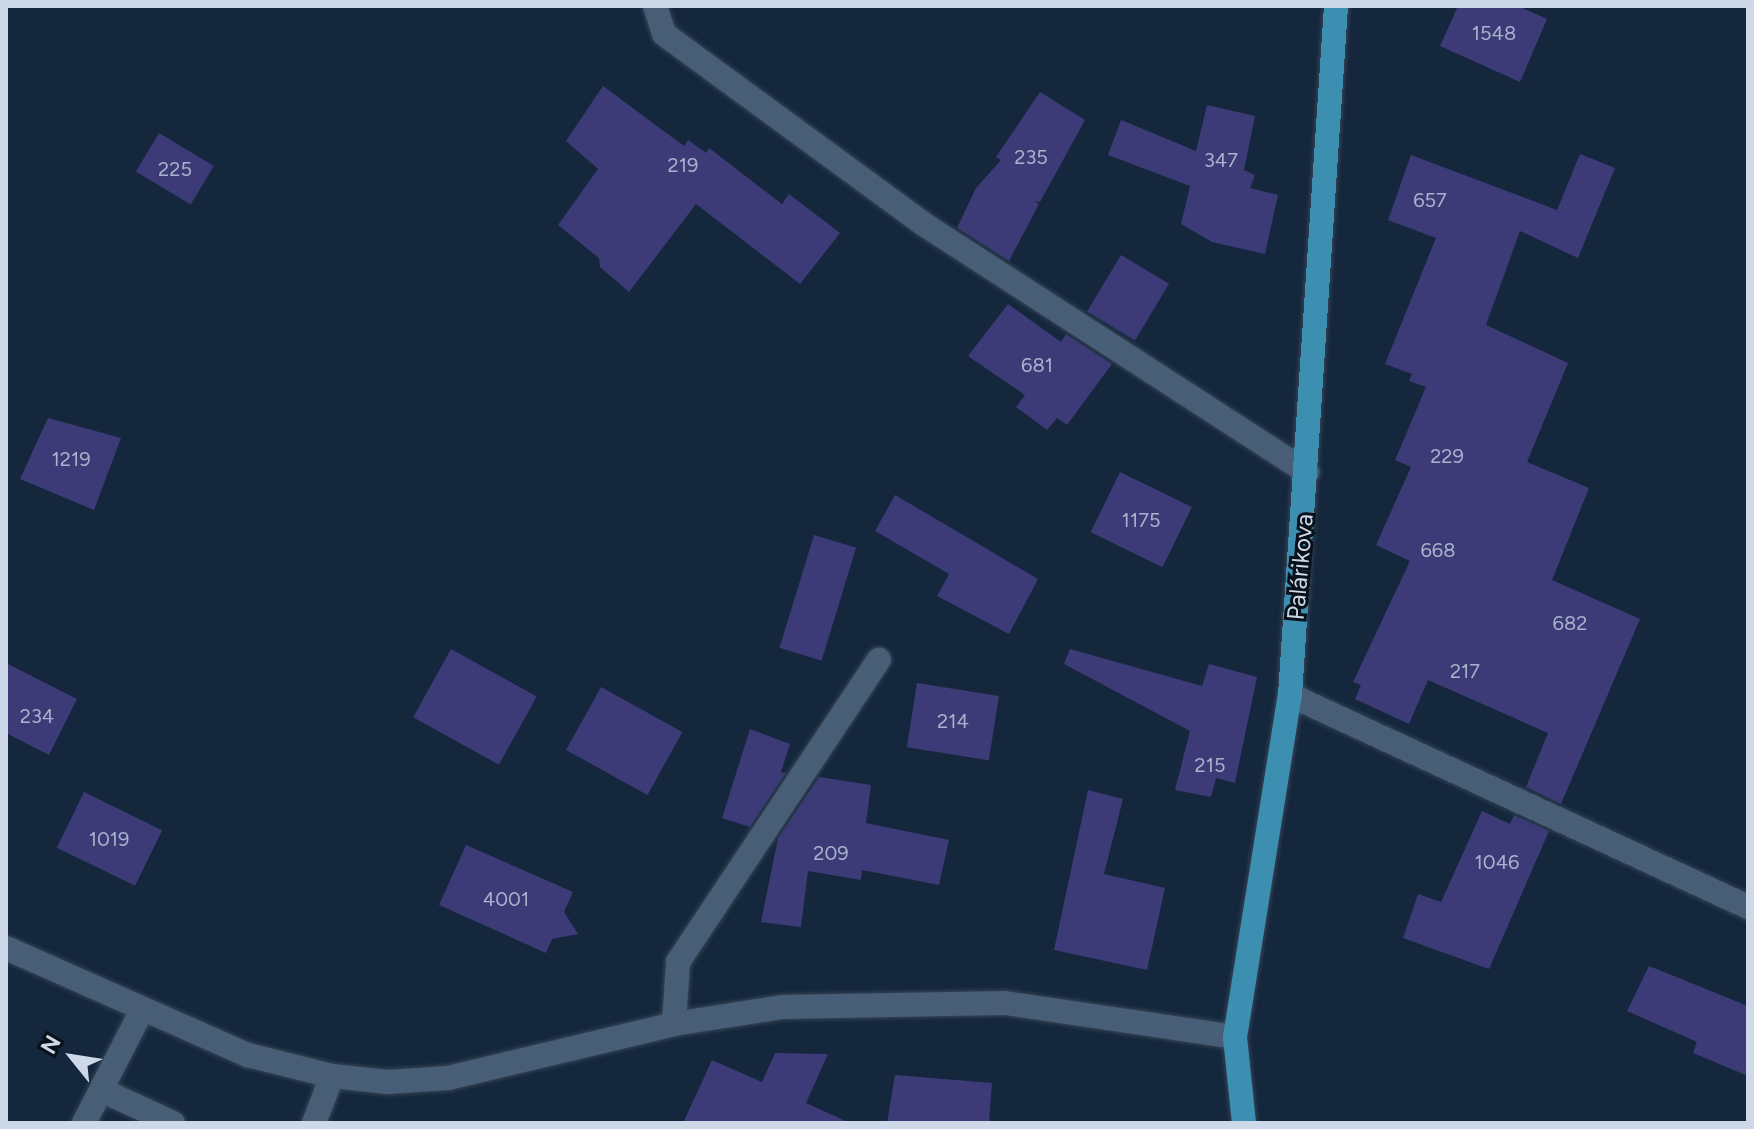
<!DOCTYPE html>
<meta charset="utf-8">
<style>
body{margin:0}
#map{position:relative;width:1754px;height:1129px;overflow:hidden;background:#14273d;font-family:Figtree,sans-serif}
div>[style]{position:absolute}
.building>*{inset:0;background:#3c3b77;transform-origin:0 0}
.roads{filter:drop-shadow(0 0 2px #364456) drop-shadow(0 0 2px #364456)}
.minor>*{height:24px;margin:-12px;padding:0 12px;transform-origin:12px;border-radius:12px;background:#485d76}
.major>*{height:24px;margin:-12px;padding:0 12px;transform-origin:12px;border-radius:12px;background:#3d8fb2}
span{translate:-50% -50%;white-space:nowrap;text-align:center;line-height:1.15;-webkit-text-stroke:6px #081019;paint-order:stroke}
.number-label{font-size:20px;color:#a9b2cc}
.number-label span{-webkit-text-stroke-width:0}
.street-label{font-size:24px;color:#cdd9e8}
.frame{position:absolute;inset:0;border:8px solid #cdd9e8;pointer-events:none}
.north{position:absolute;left:32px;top:1017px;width:80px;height:80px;-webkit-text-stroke:6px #081019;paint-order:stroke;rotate:300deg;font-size:22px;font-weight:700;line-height:32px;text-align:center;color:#cdd9e8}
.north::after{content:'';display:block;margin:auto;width:28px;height:36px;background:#cdd9e8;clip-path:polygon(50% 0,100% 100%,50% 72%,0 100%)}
</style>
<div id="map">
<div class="building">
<i style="clip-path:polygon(1458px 6px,1518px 6px,1547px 19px,1520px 82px,1440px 46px)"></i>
<i style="clip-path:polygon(603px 86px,684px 146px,688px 140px,706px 153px,709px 148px,782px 204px,789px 194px,840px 233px,800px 284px,696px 204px,629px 292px,600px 267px,599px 258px,558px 225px,598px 169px,566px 141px)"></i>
<i style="clip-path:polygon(1040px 92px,1085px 120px,1040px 202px,1034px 201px,1039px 204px,1009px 261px,957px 228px,976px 188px,1001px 160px,996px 157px)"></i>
<i style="clip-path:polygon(1207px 105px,1255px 116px,1244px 170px,1255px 175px,1250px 188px,1278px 195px,1265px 254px,1212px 242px,1181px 224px,1190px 186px,1108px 155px,1121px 120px,1196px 151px)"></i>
<i style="left:159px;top:133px;width:64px;height:45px;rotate:31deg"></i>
<i style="clip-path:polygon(1580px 154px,1615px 168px,1578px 258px,1520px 231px,1486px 325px,1568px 363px,1527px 462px,1589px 488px,1552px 580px,1640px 619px,1561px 804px,1526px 787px,1548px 733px,1428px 680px,1409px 724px,1355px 699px,1361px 685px,1353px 682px,1410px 561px,1376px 545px,1411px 467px,1395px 460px,1426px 387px,1409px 381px,1412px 374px,1385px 364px,1436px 238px,1388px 220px,1411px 155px,1557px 210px)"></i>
<i style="left:1121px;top:255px;width:56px;height:66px;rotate:31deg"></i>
<i style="clip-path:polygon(1008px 304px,1061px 342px,1066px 334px,1112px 364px,1067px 425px,1057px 418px,1047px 430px,1016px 407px,1025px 395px,968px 356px)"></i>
<i style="clip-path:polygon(48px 418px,121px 438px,94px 510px,20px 479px)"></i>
<i style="left:1120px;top:472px;width:80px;height:67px;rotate:26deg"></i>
<i style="clip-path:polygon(895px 495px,1038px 579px,1009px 634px,937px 596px,949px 574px,875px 531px)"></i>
<i style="left:814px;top:535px;width:44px;height:118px;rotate:17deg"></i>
<i style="left:451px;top:649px;width:98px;height:78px;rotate:29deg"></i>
<i style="clip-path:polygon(1070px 649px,1202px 686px,1209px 664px,1257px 677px,1235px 783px,1216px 778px,1211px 797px,1175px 790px,1190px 731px,1064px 664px)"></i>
<i style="clip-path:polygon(6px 663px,77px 699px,49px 755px,6px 733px)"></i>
<i style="left:917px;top:683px;width:83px;height:65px;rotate:9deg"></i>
<i style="left:601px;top:687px;width:93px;height:72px;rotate:29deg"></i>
<i style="clip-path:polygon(750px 729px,790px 744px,781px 772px,786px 773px,750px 827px,722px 818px)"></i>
<i style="clip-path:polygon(819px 777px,871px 785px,866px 823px,949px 840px,939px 885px,862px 870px,861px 880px,808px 871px,801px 927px,761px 922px,778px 838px)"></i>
<i style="clip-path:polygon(1088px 790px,1123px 799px,1104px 874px,1165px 888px,1147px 970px,1054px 950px)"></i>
<i style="left:84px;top:792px;width:87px;height:62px;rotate:26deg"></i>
<i style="clip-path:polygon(1482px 811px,1510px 824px,1514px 815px,1549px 831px,1489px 969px,1403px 938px,1418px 894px,1441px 902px)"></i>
<i style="clip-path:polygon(466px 845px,573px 892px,564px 912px,578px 934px,552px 939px,546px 953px,439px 905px)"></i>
<i style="clip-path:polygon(1649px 966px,1748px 1006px,1748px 1076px,1693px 1053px,1697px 1042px,1627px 1011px)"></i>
<i style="clip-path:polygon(775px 1053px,828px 1054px,806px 1103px,850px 1123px,683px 1123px,712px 1060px,762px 1082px)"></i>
<i style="clip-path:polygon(895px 1075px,992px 1083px,989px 1123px,887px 1123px)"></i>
</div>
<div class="roads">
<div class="minor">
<i style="left:655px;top:6px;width:29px;rotate:72deg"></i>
<i style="left:664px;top:34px;width:320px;rotate:36.2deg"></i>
<i style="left:922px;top:223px;width:459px;rotate:32.9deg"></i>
<i style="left:1290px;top:695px;width:505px;rotate:24.84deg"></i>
<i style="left:6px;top:948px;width:265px;rotate:23.9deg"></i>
<i style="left:248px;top:1055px;width:87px;rotate:14deg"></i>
<i style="left:332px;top:1076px;width:56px;rotate:6.1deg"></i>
<i style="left:388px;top:1082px;width:60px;rotate:-3.8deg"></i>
<i style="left:448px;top:1078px;width:232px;rotate:-13.4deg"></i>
<i style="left:674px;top:1024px;width:109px;rotate:-8.9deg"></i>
<i style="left:782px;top:1007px;width:223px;rotate:-1deg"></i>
<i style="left:1005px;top:1003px;width:232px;rotate:8.4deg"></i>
<i style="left:674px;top:1024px;width:62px;rotate:-86.3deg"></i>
<i style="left:678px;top:962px;width:363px;rotate:-56.4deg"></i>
<i style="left:101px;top:1090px;width:79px;rotate:24.6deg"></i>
<i style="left:84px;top:1123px;width:125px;rotate:-62.8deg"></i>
<i style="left:314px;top:1123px;width:50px;rotate:-69deg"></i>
</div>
<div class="major">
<i style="left:1244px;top:1123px;width:86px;rotate:-96deg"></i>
<i style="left:1235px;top:1037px;width:346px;rotate:-80.9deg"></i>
<i style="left:1290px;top:695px;width:691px;rotate:-86.18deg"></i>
</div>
</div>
<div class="number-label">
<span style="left:1494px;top:33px">1548</span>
<span style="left:1031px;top:157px">235</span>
<span style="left:1221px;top:160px">347</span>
<span style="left:683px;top:165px">219</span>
<span style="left:175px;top:169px">225</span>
<span style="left:1430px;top:200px">657</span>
<span style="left:1037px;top:365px">681</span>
<span style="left:1447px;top:456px">229</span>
<span style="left:71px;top:459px">1219</span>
<span style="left:1141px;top:520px">1175</span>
<span style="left:1438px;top:550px">668</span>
<span style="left:1570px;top:623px">682</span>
<span style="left:1465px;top:671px">217</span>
<span style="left:37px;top:716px">234</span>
<span style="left:953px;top:721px">214</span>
<span style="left:1210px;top:765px">215</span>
<span style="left:109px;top:839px">1019</span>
<span style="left:831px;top:853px">209</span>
<span style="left:1497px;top:862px">1046</span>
<span style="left:506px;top:899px">4001</span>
</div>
<div class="street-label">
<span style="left:1300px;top:567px;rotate:-85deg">Palárikova</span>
</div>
<div class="frame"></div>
<div class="north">N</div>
</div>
